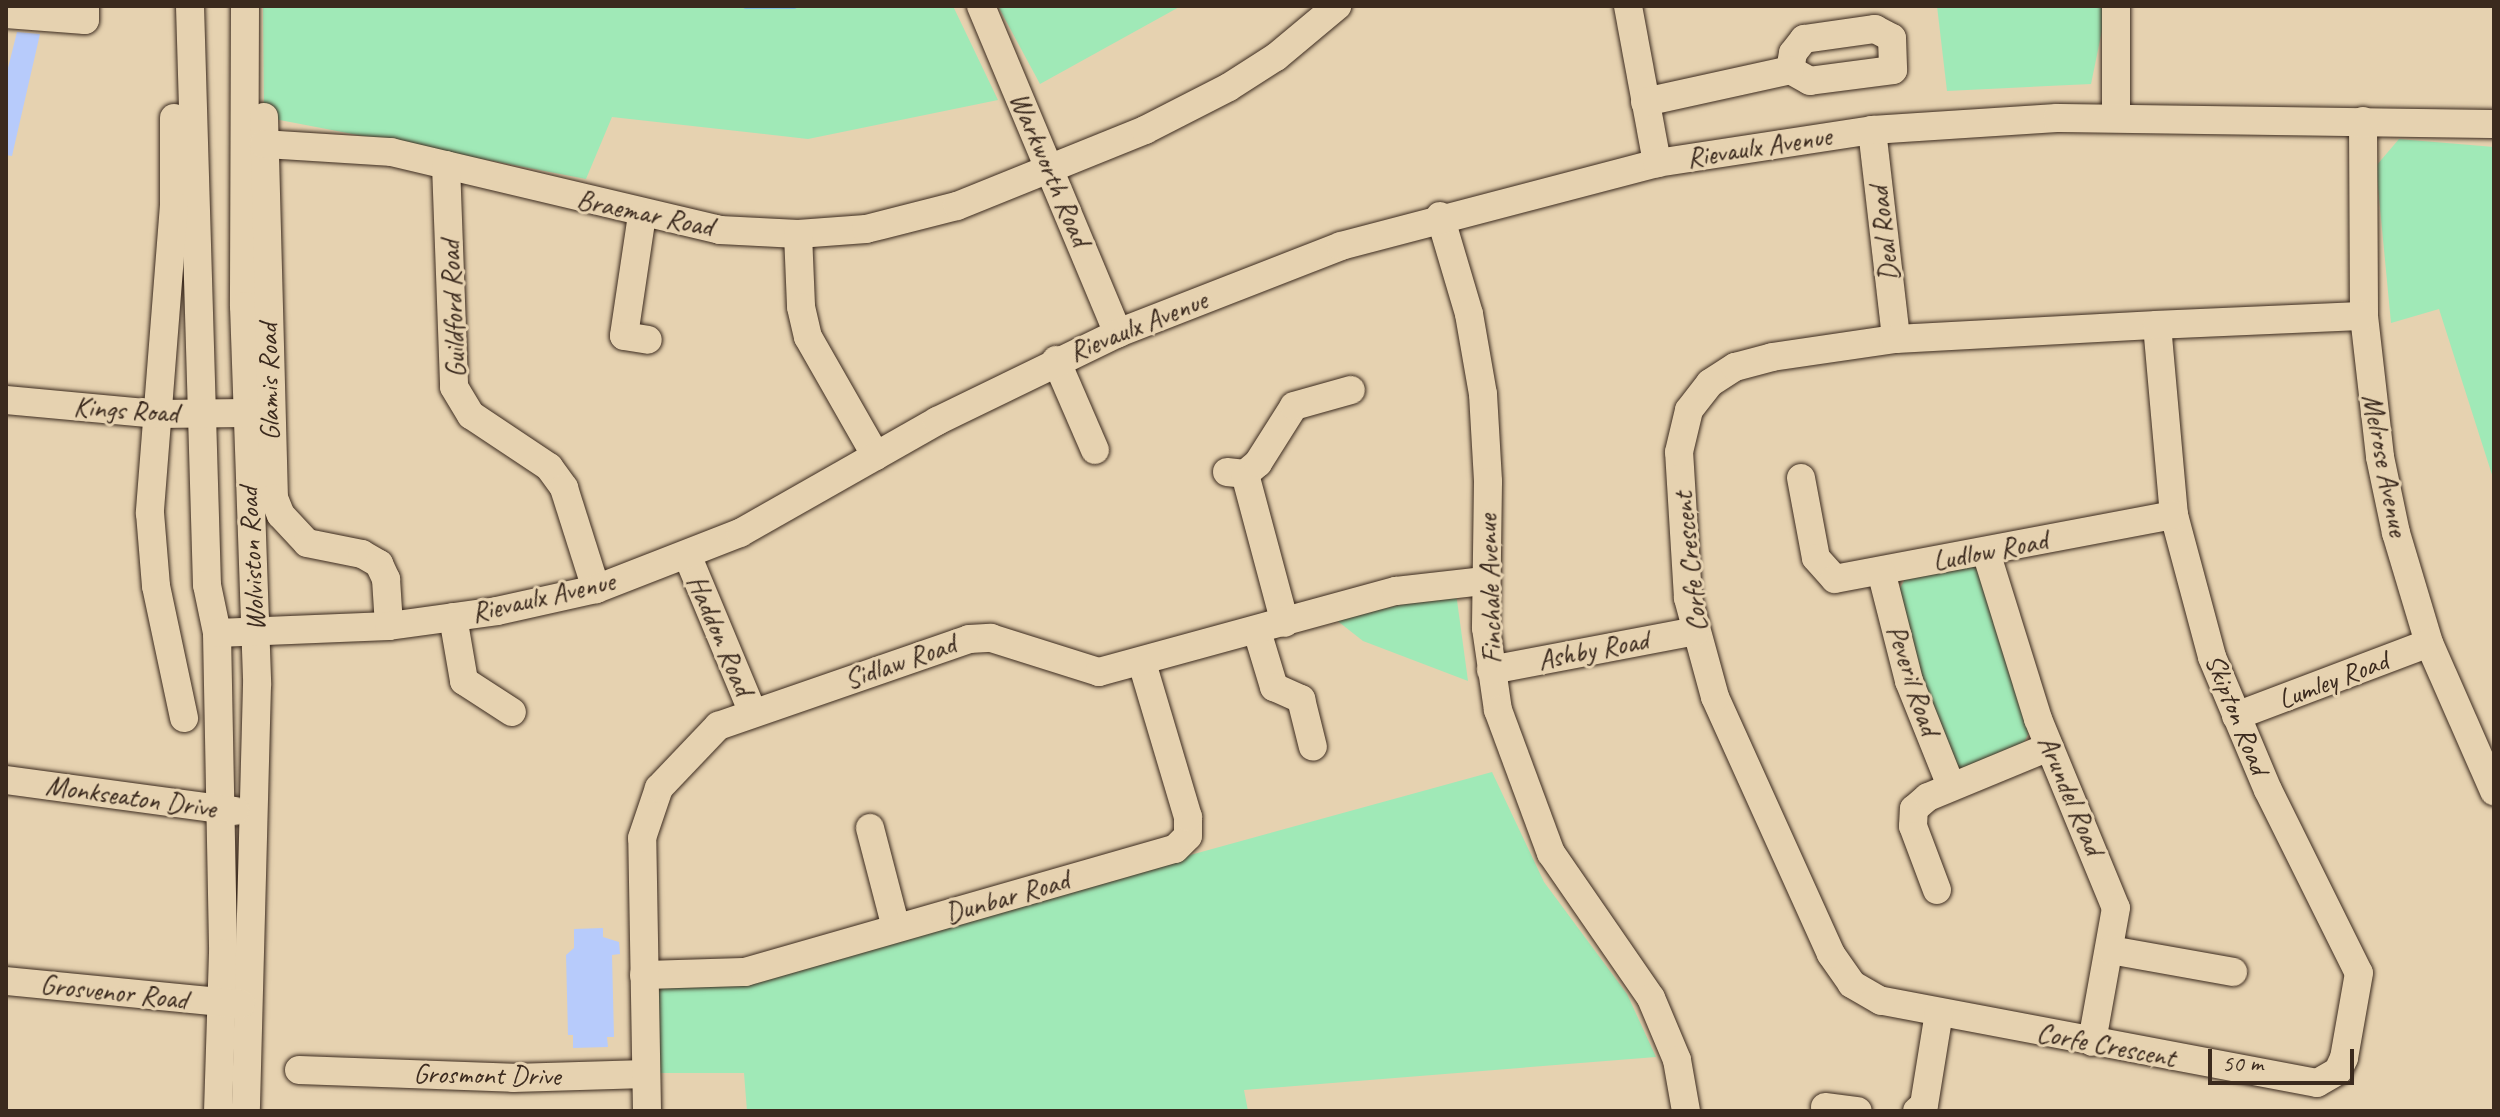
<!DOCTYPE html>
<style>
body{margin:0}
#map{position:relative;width:2500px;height:1117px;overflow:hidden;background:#e6d2b0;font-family:Caveat,sans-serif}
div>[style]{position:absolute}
.green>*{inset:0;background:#a0e9b7}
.stream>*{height:6px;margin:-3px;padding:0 3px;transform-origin:3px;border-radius:3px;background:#80c5e1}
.building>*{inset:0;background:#b7cbfb}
.roads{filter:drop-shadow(0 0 2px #3b2a1e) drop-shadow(0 0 2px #3b2a1e)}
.minor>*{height:28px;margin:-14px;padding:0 14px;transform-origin:14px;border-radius:14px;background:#e6d2b0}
span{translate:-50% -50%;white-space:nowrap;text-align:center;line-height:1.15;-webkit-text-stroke:6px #e6d2b0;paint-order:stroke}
.street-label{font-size:28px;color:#3b2a1e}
.frame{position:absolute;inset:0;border:8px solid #3b2a1e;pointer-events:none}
.scale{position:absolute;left:2208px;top:1049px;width:146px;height:36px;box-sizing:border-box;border:4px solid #3b2a1e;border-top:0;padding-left:10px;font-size:24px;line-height:28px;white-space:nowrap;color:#3b2a1e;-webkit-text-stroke:6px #e6d2b0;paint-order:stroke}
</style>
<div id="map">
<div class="green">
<i style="clip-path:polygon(263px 6px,953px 6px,998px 100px,808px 139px,612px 117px,586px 179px,264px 117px)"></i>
<i style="clip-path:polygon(998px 6px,1181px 6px,1040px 84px)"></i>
<i style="clip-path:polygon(1937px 6px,2107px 6px,2091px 84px,1947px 91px)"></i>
<i style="clip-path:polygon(2399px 139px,2494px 147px,2494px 481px,2439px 309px,2391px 323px,2376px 166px)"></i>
<i style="clip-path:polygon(1967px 564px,1983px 571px,2033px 725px,2019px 752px,1967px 773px,1950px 765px,1895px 598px,1906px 577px)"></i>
<i style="clip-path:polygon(1456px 593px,1468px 681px,1363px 641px,1335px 619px)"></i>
<i style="clip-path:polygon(1492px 772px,1544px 882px,1627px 994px,1656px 1057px,1244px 1090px,1248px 1111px,747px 1111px,744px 1073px,657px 1073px,659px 986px,747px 977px)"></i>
</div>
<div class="stream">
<i style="left:746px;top:6px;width:48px"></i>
</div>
<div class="building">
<i style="clip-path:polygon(17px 32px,40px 34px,12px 156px,6px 155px,6px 76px)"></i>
<i style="clip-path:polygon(603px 928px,603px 937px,619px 942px,620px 954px,612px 955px,614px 1037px,607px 1037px,608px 1047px,573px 1048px,573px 1035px,568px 1035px,566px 955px,574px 948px,574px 929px)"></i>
</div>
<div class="roads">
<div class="minor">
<i style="left:190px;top:6px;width:579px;rotate:88.32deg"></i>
<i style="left:207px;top:585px;width:49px;rotate:78.2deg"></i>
<i style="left:217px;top:633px;width:320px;rotate:88.9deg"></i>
<i style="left:223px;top:953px;width:158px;rotate:91.8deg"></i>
<i style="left:245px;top:6px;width:300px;rotate:90.2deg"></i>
<i style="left:244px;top:306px;width:379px;rotate:88deg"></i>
<i style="left:257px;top:685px;width:426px;rotate:91.5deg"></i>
<i style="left:981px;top:6px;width:355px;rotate:67.3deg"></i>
<i style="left:1628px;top:6px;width:160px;rotate:79.5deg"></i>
<i style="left:6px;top:14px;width:79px;rotate:4.3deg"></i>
<i style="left:85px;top:20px;width:14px;rotate:-90deg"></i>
<i style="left:1875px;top:29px;width:19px;rotate:28deg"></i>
<i style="left:1892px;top:38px;width:32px;rotate:88deg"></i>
<i style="left:1893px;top:70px;width:84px;rotate:172.5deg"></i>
<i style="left:1810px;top:81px;width:23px;rotate:-151deg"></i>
<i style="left:1790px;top:70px;width:17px;rotate:-80deg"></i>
<i style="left:1793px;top:53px;width:18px;rotate:-52deg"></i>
<i style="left:1804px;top:39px;width:72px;rotate:-8deg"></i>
<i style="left:1645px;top:102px;width:148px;rotate:-12.4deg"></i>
<i style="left:2116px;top:115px;width:109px;rotate:-90deg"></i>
<i style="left:264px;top:117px;width:381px;rotate:88.5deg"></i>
<i style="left:274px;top:498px;width:18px;rotate:68deg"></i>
<i style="left:281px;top:515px;width:38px;rotate:47deg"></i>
<i style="left:307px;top:543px;width:56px;rotate:11.3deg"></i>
<i style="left:362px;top:554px;width:20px;rotate:30deg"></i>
<i style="left:379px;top:564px;width:17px;rotate:65deg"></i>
<i style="left:386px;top:579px;width:47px;rotate:86.3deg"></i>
<i style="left:174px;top:118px;width:87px;rotate:90deg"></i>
<i style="left:174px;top:205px;width:309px;rotate:94.5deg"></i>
<i style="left:150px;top:513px;width:73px;rotate:85.3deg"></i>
<i style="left:156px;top:586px;width:135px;rotate:78deg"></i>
<i style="left:2363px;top:121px;width:195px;rotate:89.7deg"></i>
<i style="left:2364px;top:316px;width:142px;rotate:83.5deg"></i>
<i style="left:2380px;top:457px;width:78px;rotate:78.1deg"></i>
<i style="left:2396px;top:533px;width:115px;rotate:73.3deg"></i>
<i style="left:2429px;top:643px;width:162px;rotate:66.3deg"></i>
<i style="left:1872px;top:130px;width:210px;rotate:83.4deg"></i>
<i style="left:264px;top:144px;width:127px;rotate:3.6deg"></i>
<i style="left:391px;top:152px;width:338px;rotate:13.3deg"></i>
<i style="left:720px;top:230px;width:78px;rotate:2.9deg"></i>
<i style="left:798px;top:234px;width:68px;rotate:-4.2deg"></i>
<i style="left:866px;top:229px;width:94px;rotate:-14.2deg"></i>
<i style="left:957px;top:206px;width:203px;rotate:-22deg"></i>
<i style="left:1145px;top:130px;width:94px;rotate:-27.1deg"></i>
<i style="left:1229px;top:87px;width:56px;rotate:-32.6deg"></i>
<i style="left:1276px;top:57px;width:80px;rotate:-39.9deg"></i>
<i style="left:446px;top:165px;width:222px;rotate:87.9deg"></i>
<i style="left:454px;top:387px;width:33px;rotate:59deg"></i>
<i style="left:471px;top:415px;width:94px;rotate:33.7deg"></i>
<i style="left:549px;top:467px;width:26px;rotate:54deg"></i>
<i style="left:564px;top:488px;width:106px;rotate:72.4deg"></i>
<i style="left:642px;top:215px;width:122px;rotate:98.5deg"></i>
<i style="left:624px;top:336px;width:24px;rotate:9deg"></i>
<i style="left:1440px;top:216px;width:102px;rotate:73.5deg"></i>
<i style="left:1469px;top:314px;width:81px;rotate:80.1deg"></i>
<i style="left:1483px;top:394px;width:88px;rotate:86.7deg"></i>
<i style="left:1488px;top:482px;width:146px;rotate:90.8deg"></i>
<i style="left:1486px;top:628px;width:83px;rotate:81.7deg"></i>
<i style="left:1498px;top:710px;width:153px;rotate:69.7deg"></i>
<i style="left:1551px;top:853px;width:176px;rotate:55.4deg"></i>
<i style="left:1651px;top:998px;width:67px;rotate:67.2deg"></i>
<i style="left:1677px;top:1060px;width:52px;rotate:80deg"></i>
<i style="left:798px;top:234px;width:73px;rotate:87.6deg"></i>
<i style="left:801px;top:307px;width:31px;rotate:77deg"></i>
<i style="left:808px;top:337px;width:137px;rotate:60.3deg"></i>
<i style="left:2157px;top:325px;width:191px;rotate:84.9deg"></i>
<i style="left:2174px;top:515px;width:147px;rotate:75deg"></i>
<i style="left:2212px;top:657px;width:144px;rotate:67.2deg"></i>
<i style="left:2268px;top:790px;width:204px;rotate:63.6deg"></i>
<i style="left:2359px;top:973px;width:86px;rotate:100deg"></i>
<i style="left:2344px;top:1058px;width:14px;rotate:115deg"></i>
<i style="left:2338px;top:1071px;width:24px;rotate:150deg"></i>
<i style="left:2317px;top:1083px;width:444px;rotate:-169.3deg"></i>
<i style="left:1881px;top:1001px;width:34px;rotate:-150deg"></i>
<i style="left:1852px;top:984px;width:37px;rotate:-125deg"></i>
<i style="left:1831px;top:954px;width:282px;rotate:-114.3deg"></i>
<i style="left:1715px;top:697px;width:103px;rotate:-105.3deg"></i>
<i style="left:1688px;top:598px;width:146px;rotate:-93.5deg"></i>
<i style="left:1679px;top:452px;width:43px;rotate:-76.6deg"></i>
<i style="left:1689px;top:410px;width:34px;rotate:-52deg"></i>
<i style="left:1710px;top:383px;width:30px;rotate:-33deg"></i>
<i style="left:1735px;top:367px;width:38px;rotate:-15deg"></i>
<i style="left:1772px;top:357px;width:125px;rotate:-8.3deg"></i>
<i style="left:1896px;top:339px;width:261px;rotate:-3.1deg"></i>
<i style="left:2157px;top:325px;width:207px;rotate:-2.5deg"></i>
<i style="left:1056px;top:360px;width:98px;rotate:66.6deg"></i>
<i style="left:6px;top:400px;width:153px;rotate:5.3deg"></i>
<i style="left:158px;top:414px;width:88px;rotate:-0.7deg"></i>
<i style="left:1227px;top:472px;width:18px;rotate:6deg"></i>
<i style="left:1245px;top:474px;width:154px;rotate:75deg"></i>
<i style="left:1245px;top:474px;width:17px;rotate:-40deg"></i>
<i style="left:1258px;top:463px;width:67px;rotate:-57.7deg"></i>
<i style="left:1294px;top:406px;width:59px;rotate:-15.7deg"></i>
<i style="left:1801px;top:478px;width:81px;rotate:79.4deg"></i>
<i style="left:1816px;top:558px;width:28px;rotate:48deg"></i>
<i style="left:1835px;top:579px;width:345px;rotate:-10.7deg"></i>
<i style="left:1986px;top:552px;width:175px;rotate:72.7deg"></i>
<i style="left:2038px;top:719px;width:204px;rotate:67.6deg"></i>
<i style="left:2116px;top:908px;width:136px;rotate:100.2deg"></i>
<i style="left:688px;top:557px;width:169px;rotate:67.4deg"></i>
<i style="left:1881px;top:571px;width:114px;rotate:75.7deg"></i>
<i style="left:1909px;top:681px;width:113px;rotate:68.2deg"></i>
<i style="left:453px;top:617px;width:65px;rotate:80.2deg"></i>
<i style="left:464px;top:681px;width:57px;rotate:32.9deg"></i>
<i style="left:1257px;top:631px;width:59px;rotate:73.1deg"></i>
<i style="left:1274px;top:687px;width:30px;rotate:24deg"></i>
<i style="left:1301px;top:699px;width:49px;rotate:76deg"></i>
<i style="left:217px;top:633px;width:172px;rotate:-2.3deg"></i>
<i style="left:389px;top:626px;width:109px;rotate:-7.9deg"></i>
<i style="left:497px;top:611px;width:101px;rotate:-12.5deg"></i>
<i style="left:596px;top:589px;width:155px;rotate:-21.3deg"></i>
<i style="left:740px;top:533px;width:227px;rotate:-29.6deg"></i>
<i style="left:937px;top:421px;width:201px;rotate:-25.9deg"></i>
<i style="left:1118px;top:333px;width:239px;rotate:-21.3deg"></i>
<i style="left:1341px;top:246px;width:327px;rotate:-14.7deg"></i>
<i style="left:1657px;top:163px;width:218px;rotate:-8.7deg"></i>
<i style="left:1872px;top:130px;width:185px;rotate:-3.7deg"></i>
<i style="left:2057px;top:118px;width:437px;rotate:0.8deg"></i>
<i style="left:1491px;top:670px;width:208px;rotate:-10.8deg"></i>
<i style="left:2236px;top:716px;width:206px;rotate:-20.7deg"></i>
<i style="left:6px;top:780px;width:231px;rotate:7.7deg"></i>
<i style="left:870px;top:828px;width:103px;rotate:75.4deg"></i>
<i style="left:1937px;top:890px;width:68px;rotate:-110.6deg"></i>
<i style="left:1913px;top:826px;width:17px;rotate:-87deg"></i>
<i style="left:1914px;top:809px;width:18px;rotate:-41deg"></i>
<i style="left:1928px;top:797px;width:131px;rotate:-22.5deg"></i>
<i style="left:2110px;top:950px;width:125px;rotate:10.1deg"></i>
<i style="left:644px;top:975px;width:101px;rotate:-1.7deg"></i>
<i style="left:745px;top:972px;width:447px;rotate:-16deg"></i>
<i style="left:1175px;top:849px;width:18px;rotate:-45deg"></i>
<i style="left:1188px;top:836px;width:19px;rotate:-90deg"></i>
<i style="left:1188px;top:817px;width:161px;rotate:-106.6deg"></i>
<i style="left:6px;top:981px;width:236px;rotate:5.6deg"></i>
<i style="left:299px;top:1070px;width:214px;rotate:2.1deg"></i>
<i style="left:513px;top:1078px;width:133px;rotate:-1.7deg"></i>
<i style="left:1825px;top:1107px;width:33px;rotate:7deg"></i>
<i style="left:647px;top:1111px;width:273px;rotate:-91deg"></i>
<i style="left:642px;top:838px;width:53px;rotate:-71.2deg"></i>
<i style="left:659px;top:788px;width:86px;rotate:-46.4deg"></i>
<i style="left:718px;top:726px;width:266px;rotate:-19.1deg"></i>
<i style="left:969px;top:639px;width:22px;rotate:-3deg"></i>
<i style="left:991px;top:638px;width:113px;rotate:17.5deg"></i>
<i style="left:1099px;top:672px;width:308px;rotate:-15.3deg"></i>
<i style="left:1396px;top:591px;width:89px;rotate:-6.5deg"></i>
<i style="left:1917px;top:1111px;width:9px;rotate:-41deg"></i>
<i style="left:1924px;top:1105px;width:94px;rotate:-80.8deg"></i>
</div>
</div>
<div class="street-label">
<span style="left:1759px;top:147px;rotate:-9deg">Rievaulx Avenue</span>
<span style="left:1050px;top:169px;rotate:67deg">Warkworth Road</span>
<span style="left:645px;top:213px;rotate:12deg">Braemar Road</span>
<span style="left:1884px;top:234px;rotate:-97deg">Deal Road</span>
<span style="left:453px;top:309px;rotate:-93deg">Guildford Road</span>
<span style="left:1138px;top:326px;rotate:-22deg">Rievaulx Avenue</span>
<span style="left:269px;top:382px;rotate:-91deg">Glamis Road</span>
<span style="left:126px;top:410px;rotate:4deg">Kings Road</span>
<span style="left:2385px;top:465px;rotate:79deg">Melrose Avenue</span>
<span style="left:1990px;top:551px;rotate:-11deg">Ludlow Road</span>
<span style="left:252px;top:559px;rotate:-93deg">Wolviston Road</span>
<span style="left:1690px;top:562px;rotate:-96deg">Corfe Crescent</span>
<span style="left:1490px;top:589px;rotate:-92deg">Finchale Avenue</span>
<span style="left:543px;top:597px;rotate:-13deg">Rievaulx Avenue</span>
<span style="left:720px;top:635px;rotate:67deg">Haddon Road</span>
<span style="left:1593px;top:650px;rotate:-11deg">Ashby Road</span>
<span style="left:900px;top:662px;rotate:-19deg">Sidlaw Road</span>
<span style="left:1913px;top:680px;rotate:72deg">Peveril Road</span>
<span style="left:2333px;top:680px;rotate:-21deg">Lumley Road</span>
<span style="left:2237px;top:714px;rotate:68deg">Skipton Road</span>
<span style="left:2071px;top:795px;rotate:67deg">Arundel Road</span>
<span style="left:131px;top:797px;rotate:8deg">Monkseaton Drive</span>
<span style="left:1007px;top:897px;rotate:-16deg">Dunbar Road</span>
<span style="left:114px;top:992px;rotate:6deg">Grosvenor Road</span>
<span style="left:2106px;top:1045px;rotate:11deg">Corfe Crescent</span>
<span style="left:487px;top:1075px;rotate:1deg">Grosmont Drive</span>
</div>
<div class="frame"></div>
<div class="scale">50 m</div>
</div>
